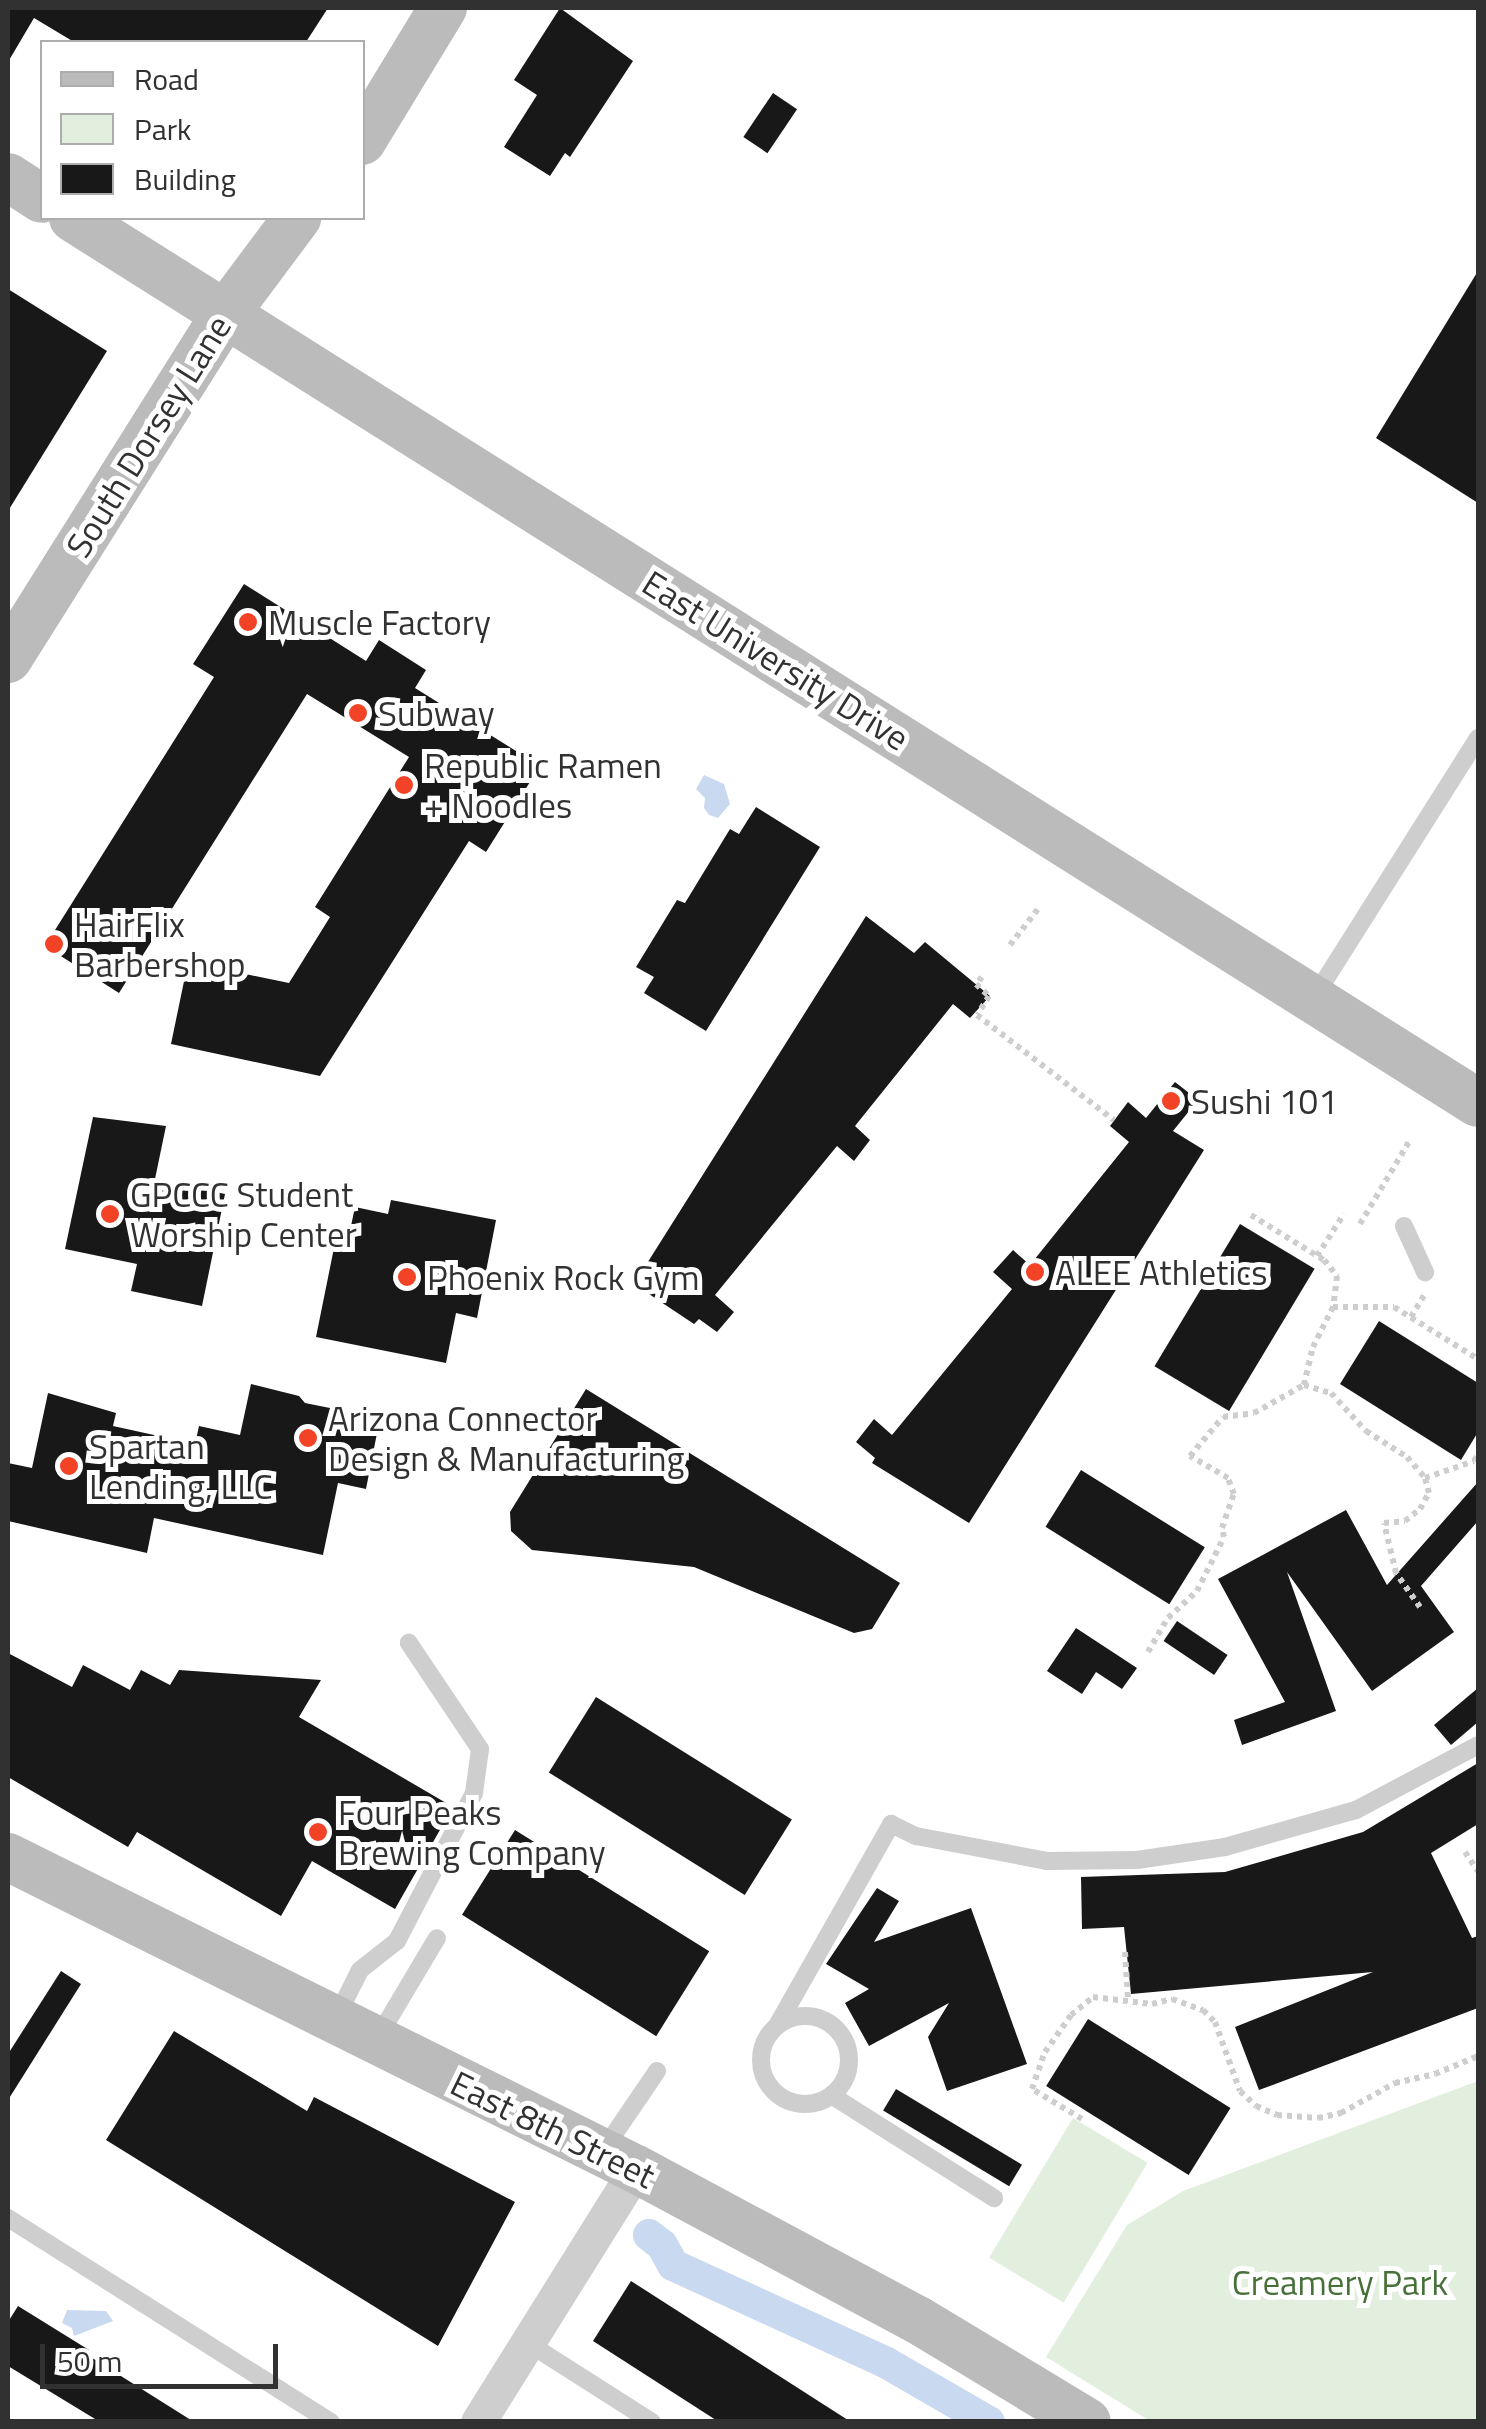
<!DOCTYPE html>
<style>
body{margin:0}
#map{position:relative;width:1486px;height:2429px;overflow:hidden;background:#fff;font-family:"Titillium Web",sans-serif}
div>[style]{position:absolute}
.green>*{inset:0;background:#e3efde;transform-origin:0 0}
.water>*{inset:0;background:#c9d9ef}
.canal>*{height:32px;margin:-16px;padding:0 16px;transform-origin:16px;border-radius:16px;background:#c9d9ef}
.building>*{inset:0;background:#181818;transform-origin:0 0}
.path>*{height:6px;margin-top:-3px;transform-origin:0;background:repeating-linear-gradient(90deg,#cecece 0 5px,transparent 0 10px)}
.lane>*{height:18px;margin:-9px;padding:0 9px;transform-origin:9px;border-radius:9px;background:#cecece}
.lane>.ring{margin:-9px;padding:0;box-sizing:content-box;background:none;border:18px solid #cecece;border-radius:50%}
.street>*{height:35px;margin:-17.5px;padding:0 17.5px;transform-origin:17.5px;border-radius:17.5px;background:#cecece}
.secondary>*{height:48px;margin:-24px;padding:0 24px;transform-origin:24px;border-radius:24px;background:#bbb}
.dots>*{width:28px;height:28px;translate:-50% -50%;box-sizing:border-box;border:5px solid #fff;border-radius:50%}
span{translate:-50% -50%;white-space:nowrap;text-align:center;line-height:1.15;-webkit-text-stroke:10px #fff;paint-order:stroke}
.street-label{font-size:35px;color:#313131}
.poi-label{font-size:35px;color:#313131}
.left{translate:0 -50%;text-align:left}
.park-label{font-size:35px;color:#48713a}
.frame{position:absolute;inset:0;border:10px solid #313131;pointer-events:none}
.legend{position:absolute;left:40px;top:40px;width:325px;height:180px;box-sizing:border-box;background:#fff;border:2px solid #adadad;margin:0;padding:12px 18px;list-style:none;font-size:30px;color:#313131}
.legend li{display:flex;align-items:center;gap:20px;height:50px}
.legend b{width:50px;border:2px solid #adadad}
.scale{position:absolute;left:40px;top:2344px;width:238px;height:45px;box-sizing:border-box;border:5px solid #313131;border-top:0;padding-left:12px;font-size:30px;line-height:35px;white-space:nowrap;color:#313131;-webkit-text-stroke:8px #fff;paint-order:stroke}
</style>
<div id="map">
<div class="green">
<i style="clip-path:polygon(1478px 2081px,1478px 2421px,1150px 2421px,1046px 2357px,1127px 2225px,1183px 2191px)"></i>
<i style="left:1073px;top:2118px;width:87px;height:163px;rotate:31deg"></i>
</div>
<div class="water">
<i style="clip-path:polygon(704px 775px,724px 784px,730px 804px,718px 818px,709px 815px,704px 808px,705px 798px,696px 789px)"></i>
<i style="clip-path:polygon(67px 2310px,106px 2311px,113px 2321px,74px 2336px,72px 2328px,62px 2323px)"></i>
</div>
<div class="canal">
<i style="left:649px;top:2235px;width:16px;rotate:38deg"></i>
<i style="left:662px;top:2245px;width:23px;rotate:61deg"></i>
<i style="left:673px;top:2265px;width:233px;rotate:24.6deg"></i>
<i style="left:885px;top:2362px;width:120px;rotate:30deg"></i>
</div>
<div class="building">
<i style="clip-path:polygon(8px 8px,328px 8px,306px 42px,74px 42px,34px 18px,8px 62px)"></i>
<i style="clip-path:polygon(560px 8px,633px 61px,570px 157px,565px 153px,550px 176px,504px 147px,537px 95px,514px 80px)"></i>
<i style="left:773px;top:93px;width:29px;height:53px;rotate:34deg"></i>
<i style="clip-path:polygon(1478px 271px,1478px 503px,1376px 438px)"></i>
<i style="clip-path:polygon(8px 289px,107px 351px,8px 511px)"></i>
<i style="clip-path:polygon(244px 584px,366px 661px,379px 640px,426px 670px,415px 688px,540px 766px,486px 852px,469px 841px,320px 1076px,171px 1044px,188px 962px,289px 983px,330px 917px,315px 907px,409px 757px,307px 694px,119px 993px,45px 946px,214px 677px,193px 664px)"></i>
<i style="clip-path:polygon(756px 807px,820px 847px,706px 1031px,644px 993px,654px 977px,636px 967px,677px 900px,685px 903px,730px 829px,739px 834px)"></i>
<i style="clip-path:polygon(866px 916px,914px 953px,925px 942px,990px 996px,970px 1018px,953px 1004px,855px 1126px,870px 1140px,854px 1161px,837px 1146px,715px 1295px,734px 1312px,717px 1332px,699px 1319px,694px 1324px,634px 1284px)"></i>
<i style="clip-path:polygon(1175px 1082px,1198px 1100px,1173px 1131px,1204px 1150px,969px 1523px,872px 1463px,875px 1458px,856px 1442px,874px 1419px,892px 1435px,1012px 1289px,993px 1272px,1013px 1250px,1030px 1265px,1129px 1142px,1110px 1126px,1128px 1102px,1146px 1118px)"></i>
<i style="clip-path:polygon(93px 1117px,166px 1126px,155px 1179px,225px 1194px,202px 1306px,131px 1291px,137px 1264px,65px 1249px)"></i>
<i style="clip-path:polygon(391px 1200px,496px 1220px,477px 1318px,456px 1313px,446px 1363px,316px 1337px,336px 1238px,348px 1240px,355px 1207px,388px 1214px)"></i>
<i style="left:1240px;top:1224px;width:87px;height:166px;rotate:31deg"></i>
<i style="clip-path:polygon(1379px 1321px,1478px 1383px,1478px 1432px,1461px 1460px,1340px 1384px)"></i>
<i style="clip-path:polygon(251px 1384px,299px 1396px,305px 1403px,380px 1418px,366px 1489px,338px 1483px,323px 1555px,154px 1518px,147px 1553px,8px 1521px,8px 1463px,32px 1468px,48px 1393px,116px 1413px,113px 1426px,195px 1444px,199px 1426px,240px 1435px)"></i>
<i style="clip-path:polygon(586px 1389px,900px 1583px,872px 1629px,854px 1633px,694px 1567px,532px 1550px,511px 1531px,510px 1512px)"></i>
<i style="left:1081px;top:1470px;width:146px;height:67px;rotate:32deg"></i>
<i style="clip-path:polygon(1478px 1482px,1478px 1521px,1421px 1586px,1454px 1632px,1372px 1691px,1287px 1572px,1336px 1711px,1242px 1745px,1234px 1720px,1285px 1702px,1218px 1579px,1346px 1510px,1387px 1585px)"></i>
<i style="left:1177px;top:1621px;width:61px;height:24px;rotate:34deg"></i>
<i style="clip-path:polygon(1076px 1628px,1137px 1668px,1122px 1689px,1096px 1672px,1082px 1694px,1047px 1671px)"></i>
<i style="clip-path:polygon(8px 1653px,72px 1687px,83px 1665px,130px 1690px,141px 1670px,170px 1685px,179px 1670px,321px 1680px,299px 1717px,453px 1807px,395px 1909px,312px 1861px,281px 1916px,137px 1832px,128px 1847px,8px 1777px)"></i>
<i style="clip-path:polygon(1478px 1688px,1478px 1722px,1451px 1745px,1434px 1725px)"></i>
<i style="left:596px;top:1697px;width:231px;height:89px;rotate:32deg"></i>
<i style="clip-path:polygon(1478px 1763px,1478px 1824px,1431px 1853px,1472px 1938px,1478px 1936px,1478px 2008px,1259px 2090px,1235px 2027px,1373px 1972px,1131px 1994px,1124px 1927px,1082px 1929px,1081px 1877px,1225px 1872px,1363px 1832px)"></i>
<i style="left:515px;top:1830px;width:229px;height:100px;rotate:32deg"></i>
<i style="clip-path:polygon(877px 1888px,899px 1901px,874px 1942px,971px 1908px,1027px 2064px,947px 2091px,928px 2037px,949px 2003px,869px 2046px,845px 2003px,869px 1989px,826px 1964px)"></i>
<i style="clip-path:polygon(61px 1971px,81px 1984px,8px 2100px,8px 2054px)"></i>
<i style="left:1088px;top:2019px;width:168px;height:79px;rotate:32deg"></i>
<i style="clip-path:polygon(174px 2031px,307px 2111px,314px 2097px,515px 2202px,438px 2346px,106px 2140px)"></i>
<i style="left:896px;top:2089px;width:147px;height:25px;rotate:31deg"></i>
<i style="clip-path:polygon(631px 2281px,851px 2422px,719px 2422px,593px 2341px)"></i>
<i style="clip-path:polygon(18px 2306px,89px 2350px,86px 2354px,194px 2422px,100px 2422px,8px 2366px,8px 2322px)"></i>
</div>
<div class="path">
<i style="left:1010px;top:945px;width:46px;rotate:-52.1deg"></i>
<i style="left:982px;top:977px;width:9px;rotate:131deg"></i>
<i style="left:976px;top:984px;width:18px;rotate:43deg"></i>
<i style="left:989px;top:996px;width:22px;rotate:122deg"></i>
<i style="left:977px;top:1015px;width:173px;rotate:37.5deg"></i>
<i style="left:1251px;top:1215px;width:86px;rotate:31.7deg"></i>
<i style="left:1324px;top:1260px;width:21px;rotate:51deg"></i>
<i style="left:1337px;top:1276px;width:31px;rotate:97deg"></i>
<i style="left:1360px;top:1224px;width:98px;rotate:-59.2deg"></i>
<i style="left:1317px;top:1256px;width:50px;rotate:-57.3deg"></i>
<i style="left:1411px;top:1317px;width:29px;rotate:-59deg"></i>
<i style="left:1304px;top:1385px;width:39px;rotate:-77deg"></i>
<i style="left:1313px;top:1347px;width:45px;rotate:-63.4deg"></i>
<i style="left:1333px;top:1307px;width:61px"></i>
<i style="left:1394px;top:1307px;width:99px;rotate:31.8deg"></i>
<i style="left:1420px;top:1607px;width:42px;rotate:-125.2deg"></i>
<i style="left:1396px;top:1573px;width:51px;rotate:-103.5deg"></i>
<i style="left:1384px;top:1523px;width:21px;rotate:-5deg"></i>
<i style="left:1405px;top:1521px;width:19px;rotate:-39deg"></i>
<i style="left:1420px;top:1509px;width:18px;rotate:-61deg"></i>
<i style="left:1429px;top:1493px;width:16px;rotate:-105deg"></i>
<i style="left:1425px;top:1478px;width:52px;rotate:-19.1deg"></i>
<i style="left:1474px;top:1461px;width:7px;rotate:-56deg"></i>
<i style="left:1148px;top:1652px;width:39px;rotate:-60deg"></i>
<i style="left:1168px;top:1618px;width:40px;rotate:-43deg"></i>
<i style="left:1197px;top:1591px;width:60px;rotate:-63.4deg"></i>
<i style="left:1224px;top:1537px;width:9px;rotate:-103deg"></i>
<i style="left:1222px;top:1528px;width:36px;rotate:-71deg"></i>
<i style="left:1234px;top:1494px;width:17px;rotate:-111deg"></i>
<i style="left:1228px;top:1478px;width:44px;rotate:-149.9deg"></i>
<i style="left:1190px;top:1456px;width:51px;rotate:-49.8deg"></i>
<i style="left:1223px;top:1417px;width:31px;rotate:-7deg"></i>
<i style="left:1254px;top:1413px;width:57px;rotate:-29.2deg"></i>
<i style="left:1304px;top:1385px;width:28px;rotate:17deg"></i>
<i style="left:1331px;top:1393px;width:52px;rotate:47.4deg"></i>
<i style="left:1366px;top:1431px;width:49px;rotate:32.4deg"></i>
<i style="left:1407px;top:1457px;width:28px;rotate:49deg"></i>
<i style="left:1465px;top:1852px;width:23px;rotate:56deg"></i>
<i style="left:1125px;top:1952px;width:47px;rotate:86.3deg"></i>
<i style="left:1082px;top:2119px;width:58px;rotate:-149deg"></i>
<i style="left:1032px;top:2089px;width:39px;rotate:-71deg"></i>
<i style="left:1045px;top:2052px;width:45px;rotate:-54.9deg"></i>
<i style="left:1071px;top:2015px;width:28px;rotate:-39deg"></i>
<i style="left:1093px;top:1997px;width:59px;rotate:6.8deg"></i>
<i style="left:1152px;top:2004px;width:21px;rotate:-14deg"></i>
<i style="left:1172px;top:1999px;width:33px;rotate:20deg"></i>
<i style="left:1203px;top:2010px;width:17px;rotate:45deg"></i>
<i style="left:1215px;top:2022px;width:73px;rotate:70.1deg"></i>
<i style="left:1240px;top:2091px;width:22px;rotate:43deg"></i>
<i style="left:1256px;top:2106px;width:23px;rotate:23deg"></i>
<i style="left:1277px;top:2115px;width:41px;rotate:4.2deg"></i>
<i style="left:1318px;top:2118px;width:24px;rotate:-12deg"></i>
<i style="left:1341px;top:2113px;width:62px;rotate:-29.1deg"></i>
<i style="left:1395px;top:2083px;width:41px;rotate:-12.7deg"></i>
<i style="left:1435px;top:2074px;width:47px;rotate:-22.7deg"></i>
</div>
<div class="lane">
<i style="left:1313px;top:999px;width:309px;rotate:-57.7deg"></i>
<i style="left:1404px;top:1226px;width:51px;rotate:65.5deg"></i>
<i class="ring" style="left:761px;top:2016px;width:70px;height:70px"></i>
<i style="left:337px;top:2016px;width:51px;rotate:-63.4deg"></i>
<i style="left:360px;top:1970px;width:47px;rotate:-38.1deg"></i>
<i style="left:397px;top:1941px;width:167px;rotate:-62.5deg"></i>
<i style="left:474px;top:1793px;width:44px;rotate:-82.2deg"></i>
<i style="left:480px;top:1749px;width:128px;rotate:-123.8deg"></i>
<i style="left:778px;top:2024px;width:230px;rotate:-60.5deg"></i>
<i style="left:891px;top:1824px;width:28px;rotate:26deg"></i>
<i style="left:916px;top:1836px;width:133px;rotate:10.8deg"></i>
<i style="left:1047px;top:1861px;width:90px;rotate:-0.6deg"></i>
<i style="left:1137px;top:1860px;width:89px;rotate:-8.4deg"></i>
<i style="left:1225px;top:1847px;width:136px;rotate:-15.8deg"></i>
<i style="left:1356px;top:1810px;width:138px;rotate:-28deg"></i>
<i style="left:378px;top:2037px;width:115px;rotate:-59.2deg"></i>
<i style="left:831px;top:2095px;width:193px;rotate:32.3deg"></i>
<i style="left:602px;top:2152px;width:98px;rotate:-55.8deg"></i>
<i style="left:8px;top:2218px;width:382px;rotate:32.3deg"></i>
<i style="left:528px;top:2343px;width:147px;rotate:32.5deg"></i>
</div>
<div class="street">
<i style="left:478px;top:2422px;width:298px;rotate:-58deg"></i>
</div>
<div class="secondary">
<i style="left:362px;top:141px;width:156px;rotate:-58.7deg"></i>
<i style="left:8px;top:177px;width:40px;rotate:32.9deg"></i>
<i style="left:73px;top:218px;width:1660px;rotate:32.21deg"></i>
<i style="left:8px;top:659px;width:409px;rotate:-57.8deg"></i>
<i style="left:226px;top:313px;width:119px;rotate:-53.2deg"></i>
<i style="left:8px;top:1857px;width:701px;rotate:26.42deg"></i>
<i style="left:636px;top:2169px;width:320px;rotate:28.2deg"></i>
<i style="left:918px;top:2320px;width:197px;rotate:31.1deg"></i>
</div>
<div class="dots">
<i style="left:248px;top:622px;background:#f34327"></i>
<i style="left:358px;top:713px;background:#f34327"></i>
<i style="left:404px;top:785px;background:#f34327"></i>
<i style="left:54px;top:944px;background:#f34327"></i>
<i style="left:1171px;top:1101px;background:#f34327"></i>
<i style="left:110px;top:1214px;background:#f34327"></i>
<i style="left:1035px;top:1272px;background:#f34327"></i>
<i style="left:407px;top:1277px;background:#f34327"></i>
<i style="left:308px;top:1438px;background:#f34327"></i>
<i style="left:69px;top:1466px;background:#f34327"></i>
<i style="left:318px;top:1832px;background:#f34327"></i>
</div>
<div class="street-label">
<span style="left:148px;top:436px;rotate:-58deg">South Dorsey Lane</span>
<span style="left:776px;top:660px;rotate:32deg">East University Drive</span>
<span style="left:553px;top:2129px;rotate:26deg">East 8th Street</span>
</div>
<div class="poi-label">
<span class="left" style="left:268px;top:622px">Muscle Factory</span>
<span class="left" style="left:378px;top:713px">Subway</span>
<span class="left" style="left:424px;top:785px">Republic Ramen<br>+ Noodles</span>
<span class="left" style="left:74px;top:944px">HairFlix<br>Barbershop</span>
<span class="left" style="left:1191px;top:1101px">Sushi 101</span>
<span class="left" style="left:130px;top:1214px">GPCCC Student<br>Worship Center</span>
<span class="left" style="left:1055px;top:1272px">ALEE Athletics</span>
<span class="left" style="left:427px;top:1277px">Phoenix Rock Gym</span>
<span class="left" style="left:328px;top:1438px">Arizona Connector<br>Design &amp; Manufacturing</span>
<span class="left" style="left:89px;top:1466px">Spartan<br>Lending, LLC</span>
<span class="left" style="left:338px;top:1832px">Four Peaks<br>Brewing Company</span>
</div>
<div class="park-label">
<span style="left:1340px;top:2282px">Creamery Park</span>
</div>
<div class="frame"></div>
<ul class="legend">
<li><b style="height:12px;background:#bbb"></b>Road</li>
<li><b style="height:28px;background:#e3efde"></b>Park</li>
<li><b style="height:28px;background:#181818"></b>Building</li>
</ul>
<div class="scale">50 m</div>
</div>
